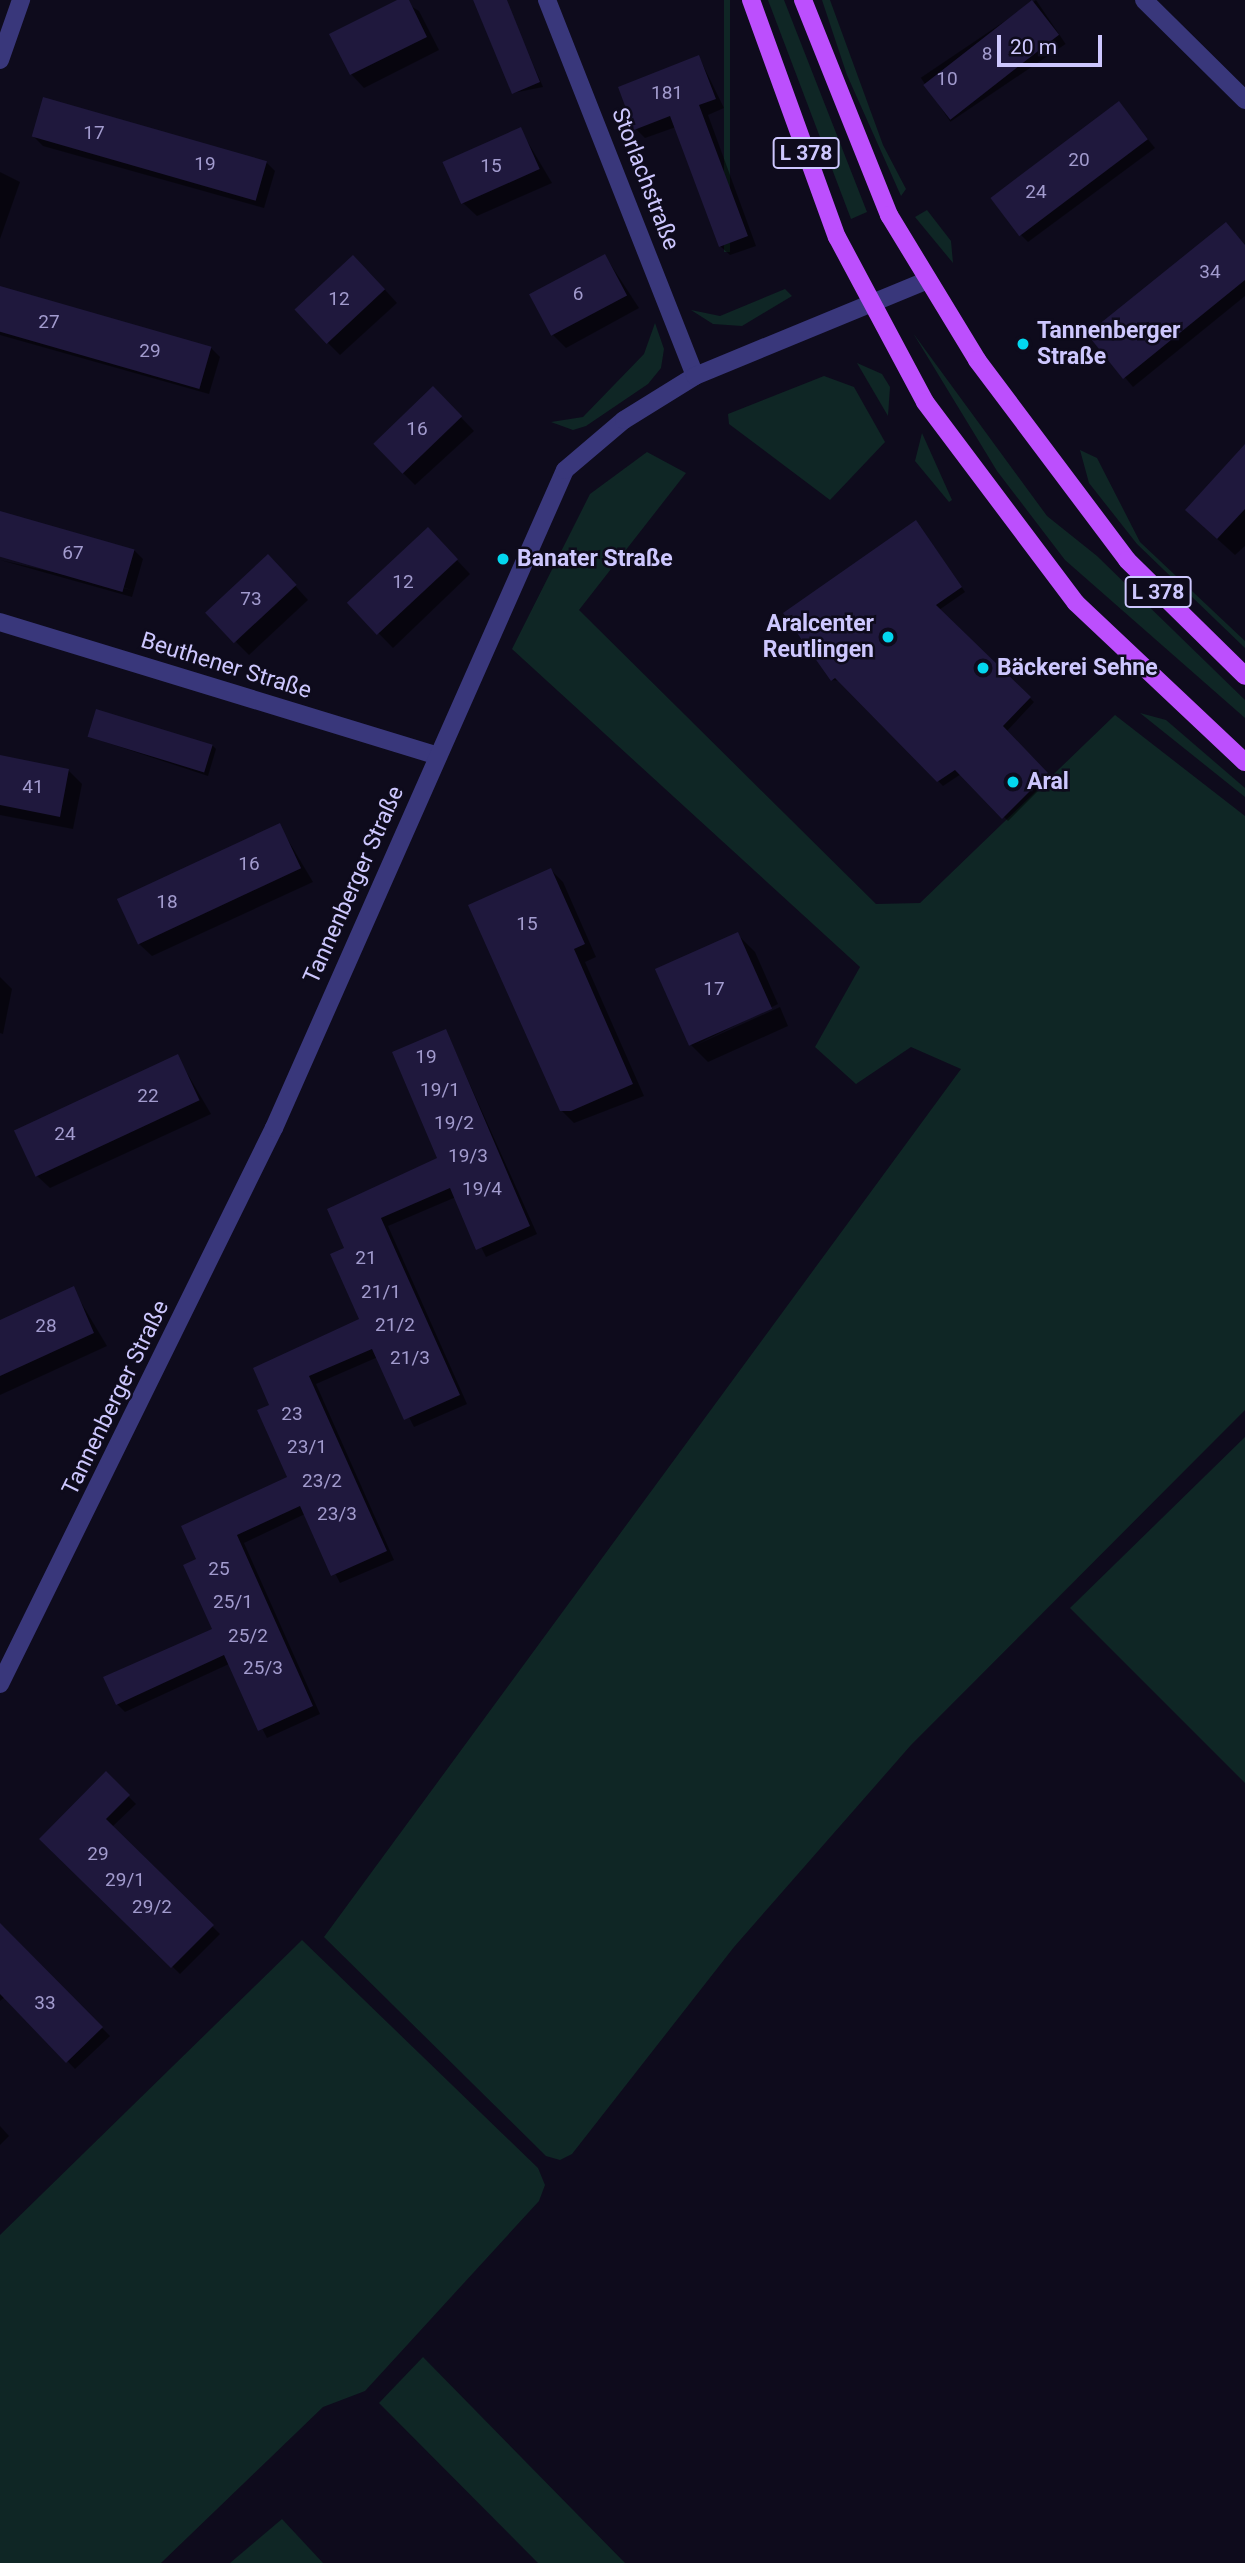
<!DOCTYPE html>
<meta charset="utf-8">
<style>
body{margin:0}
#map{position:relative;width:1245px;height:2563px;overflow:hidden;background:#0e0b1c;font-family:Roboto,sans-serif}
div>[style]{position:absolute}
.green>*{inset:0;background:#0f2625;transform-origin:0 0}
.shadow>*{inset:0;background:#0007;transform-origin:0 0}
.building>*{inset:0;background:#1f183d;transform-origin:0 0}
.minor>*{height:18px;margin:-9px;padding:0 9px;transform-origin:9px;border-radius:9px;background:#39377b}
.major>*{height:18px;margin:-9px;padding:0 9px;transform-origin:9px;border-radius:9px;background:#bc4ffd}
.dots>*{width:19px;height:19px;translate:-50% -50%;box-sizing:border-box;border:4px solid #0e0b1c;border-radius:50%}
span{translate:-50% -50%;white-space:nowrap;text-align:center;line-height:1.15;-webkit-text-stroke:5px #0e0b1c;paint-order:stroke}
.number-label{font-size:19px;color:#a29bce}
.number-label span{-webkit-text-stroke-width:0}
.shield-label span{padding:2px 5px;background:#0e0b1c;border:2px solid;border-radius:5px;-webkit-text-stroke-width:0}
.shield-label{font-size:21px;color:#cdc7fe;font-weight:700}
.street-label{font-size:23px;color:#cdc7fe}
.poi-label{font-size:23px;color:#cdc7fe;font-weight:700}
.left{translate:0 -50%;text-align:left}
.right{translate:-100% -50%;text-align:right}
.scale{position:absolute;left:997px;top:35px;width:105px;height:32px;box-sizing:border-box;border:4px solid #cdc7fe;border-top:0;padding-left:9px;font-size:21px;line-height:24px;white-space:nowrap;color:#cdc7fe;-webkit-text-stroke:5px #0e0b1c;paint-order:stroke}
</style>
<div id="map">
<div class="green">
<i style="left:724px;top:0;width:6px;height:252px"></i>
<i style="clip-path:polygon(768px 0,784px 0,867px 212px,851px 219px)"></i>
<i style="clip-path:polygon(822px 0,830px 0,883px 145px,906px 189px,901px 196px,847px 75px)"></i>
<i style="clip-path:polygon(927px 210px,951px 241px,953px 263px,915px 217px)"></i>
<i style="clip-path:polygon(785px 289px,792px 296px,742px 326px,713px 324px,691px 310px,720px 316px)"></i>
<i style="clip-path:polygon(655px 323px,664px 349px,661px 368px,648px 384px,586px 426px,573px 430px,551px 422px,583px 417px,644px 354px)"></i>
<i style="clip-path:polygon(913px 333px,1047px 516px,1097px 556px,1245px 700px,1245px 718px,1065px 560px,997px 471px)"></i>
<i style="clip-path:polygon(857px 363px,882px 374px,890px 387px,888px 416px)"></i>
<i style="clip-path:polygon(824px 376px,854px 387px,885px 442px,830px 500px,729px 424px,728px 414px)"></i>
<i style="clip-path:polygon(922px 433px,952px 500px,949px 502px,915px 461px)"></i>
<i style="clip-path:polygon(1080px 450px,1097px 458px,1140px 542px,1245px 641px,1245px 648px,1137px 544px,1089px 483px)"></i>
<i style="clip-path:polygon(647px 452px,686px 473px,579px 610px,876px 904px,920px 903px,1115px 715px,1245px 816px,1245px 1410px,911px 1745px,734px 1947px,572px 2154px,560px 2160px,546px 2156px,324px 1937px,961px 1069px,911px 1047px,856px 1084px,815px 1047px,860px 967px,512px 649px,590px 494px)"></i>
<i style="clip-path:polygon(1140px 713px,1166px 720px,1245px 788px,1245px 797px)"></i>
<i style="clip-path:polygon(1245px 1437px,1245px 1783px,1070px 1608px)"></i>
<i style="clip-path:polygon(302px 1940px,538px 2168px,545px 2185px,539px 2201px,365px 2391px,323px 2407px,161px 2563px,0 2563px,0 2235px)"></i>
<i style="clip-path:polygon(423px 2357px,625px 2563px,538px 2563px,379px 2403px)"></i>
<i style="clip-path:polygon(282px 2519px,323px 2563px,230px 2563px)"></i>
</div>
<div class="shadow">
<i style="clip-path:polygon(401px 0,419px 11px,439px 50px,364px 88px,351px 74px)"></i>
<i style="clip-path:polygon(473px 0,505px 0,543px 87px,513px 93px)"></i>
<i style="left:1036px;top:0;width:53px;height:139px;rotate:56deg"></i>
<i style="clip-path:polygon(699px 57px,724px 108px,708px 115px,756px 246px,730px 255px,720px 246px,676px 127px,645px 138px,636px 129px)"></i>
<i style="clip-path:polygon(1119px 103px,1155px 148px,1028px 242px,1020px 234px)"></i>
<i style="clip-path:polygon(520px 129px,552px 183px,477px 216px,463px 203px)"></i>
<i style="clip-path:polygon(34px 137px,266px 162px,275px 171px,264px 208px,43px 146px)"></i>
<i style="clip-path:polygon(0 172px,20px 182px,0 239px)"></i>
<i style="clip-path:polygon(1226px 224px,1245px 245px,1245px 296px,1133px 387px,1089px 335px)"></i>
<i style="clip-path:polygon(605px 256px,639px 308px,566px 348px,552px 334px)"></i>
<i style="clip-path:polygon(367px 270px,397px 303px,340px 355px,326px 341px)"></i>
<i style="clip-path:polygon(0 288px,211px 348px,220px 357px,209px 394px,0 335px)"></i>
<i style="clip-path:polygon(433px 388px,474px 431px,415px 485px,402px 472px)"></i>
<i style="clip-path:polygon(1245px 447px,1245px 546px,1235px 555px,1204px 527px)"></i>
<i style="clip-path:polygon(0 513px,134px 550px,143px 559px,132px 597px,0 560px,132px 590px,0 553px)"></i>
<i style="clip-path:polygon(920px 527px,965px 592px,939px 610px,1034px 702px,1006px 732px,1051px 778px,1008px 821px,961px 774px,943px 786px,841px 681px,832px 680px,786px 613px)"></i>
<i style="clip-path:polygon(441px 543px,470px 574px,393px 648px,350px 604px)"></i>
<i style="clip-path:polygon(281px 570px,308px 600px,249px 655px,236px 642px)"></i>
<i style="clip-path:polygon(90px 737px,212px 745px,216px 749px,208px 776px)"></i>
<i style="clip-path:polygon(0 757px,68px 770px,82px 784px,73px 829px,0 815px)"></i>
<i style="clip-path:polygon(279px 825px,313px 882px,152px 956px,138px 943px)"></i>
<i style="clip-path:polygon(551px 870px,563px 882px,596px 957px,585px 962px,644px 1096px,574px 1123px,561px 1110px)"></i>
<i style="clip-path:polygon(738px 935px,755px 952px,778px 1004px,696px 1045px,780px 1007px,788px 1026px,708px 1062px,691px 1045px)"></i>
<i style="clip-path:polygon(0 977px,12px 989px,3px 1034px,0 1033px)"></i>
<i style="clip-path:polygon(446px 1031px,537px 1234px,486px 1257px,456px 1197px,388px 1226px,467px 1404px,414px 1427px,378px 1357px,316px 1384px,394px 1560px,340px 1583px,305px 1514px,244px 1543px,320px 1714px,267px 1738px,229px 1664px,125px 1712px,117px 1704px,214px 1629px,198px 1560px,289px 1478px,272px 1405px,361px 1320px,347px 1249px,439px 1159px)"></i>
<i style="clip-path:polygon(177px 1056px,211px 1114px,50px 1188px,36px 1175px)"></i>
<i style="clip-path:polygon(73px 1289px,107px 1346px,0 1395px,0 1322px)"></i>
<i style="clip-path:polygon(106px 1774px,136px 1804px,112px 1827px,220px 1934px,180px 1974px,41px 1839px)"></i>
<i style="clip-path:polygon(0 1925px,110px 2036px,75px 2069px,5px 1997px,0 2001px)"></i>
<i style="clip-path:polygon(0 2126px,9px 2136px,0 2145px)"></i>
</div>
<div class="building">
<i style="clip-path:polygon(397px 0,409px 0,427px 37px,350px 75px,329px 34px)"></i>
<i style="clip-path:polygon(473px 0,507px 0,540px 82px,512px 94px)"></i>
<i style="left:1032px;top:0;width:44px;height:138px;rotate:52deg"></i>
<i style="clip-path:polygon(699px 55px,716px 99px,699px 105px,748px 236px,719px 247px,670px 116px,634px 130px,618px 87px)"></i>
<i style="left:43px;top:97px;width:233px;height:41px;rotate:16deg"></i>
<i style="left:1119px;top:101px;width:48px;height:161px;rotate:53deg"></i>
<i style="left:521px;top:127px;width:46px;height:86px;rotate:66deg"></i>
<i style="clip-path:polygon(1226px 222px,1245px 245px,1245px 280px,1123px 379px,1087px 334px)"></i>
<i style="left:605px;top:254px;width:47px;height:86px;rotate:62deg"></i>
<i style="left:353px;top:255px;width:47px;height:80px;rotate:47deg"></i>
<i style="left:0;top:286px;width:220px;height:44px;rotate:16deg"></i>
<i style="left:433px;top:386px;width:42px;height:83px;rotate:46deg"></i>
<i style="clip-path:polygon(1245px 444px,1245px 509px,1217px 539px,1185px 510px)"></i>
<i style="left:0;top:511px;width:140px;height:44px;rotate:16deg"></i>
<i style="clip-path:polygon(916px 520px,962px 587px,936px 605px,1031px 697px,1003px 726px,1048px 773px,1002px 819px,955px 770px,937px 782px,835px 678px,831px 681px,783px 613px)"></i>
<i style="left:428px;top:527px;width:44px;height:111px;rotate:47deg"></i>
<i style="left:268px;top:554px;width:42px;height:86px;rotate:47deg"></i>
<i style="left:96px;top:709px;width:122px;height:29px;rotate:17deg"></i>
<i style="clip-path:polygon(0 755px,69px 769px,60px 817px,0 805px)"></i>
<i style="left:280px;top:823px;width:50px;height:180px;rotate:65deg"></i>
<i style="clip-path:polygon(551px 868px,585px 944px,574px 949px,633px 1084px,571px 1111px,560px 1111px,468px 905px)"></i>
<i style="left:738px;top:932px;width:84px;height:91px;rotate:66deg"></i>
<i style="clip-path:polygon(446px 1029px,530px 1226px,476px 1250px,450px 1188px,381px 1218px,460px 1395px,404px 1420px,372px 1349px,309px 1376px,387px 1551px,331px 1576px,300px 1506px,237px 1535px,313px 1706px,258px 1731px,224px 1655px,116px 1705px,103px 1677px,212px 1629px,183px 1565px,196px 1559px,181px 1526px,287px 1477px,257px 1410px,269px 1405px,253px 1368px,359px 1319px,330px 1254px,344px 1248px,327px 1209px,437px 1158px,392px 1052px)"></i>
<i style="left:178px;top:1054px;width:51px;height:181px;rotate:65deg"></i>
<i style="clip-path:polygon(74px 1286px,94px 1333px,0 1376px,0 1320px)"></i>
<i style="clip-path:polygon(106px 1771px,130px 1795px,106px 1819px,214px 1925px,171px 1968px,39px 1839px)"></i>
<i style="clip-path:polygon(0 1923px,103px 2027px,66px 2063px,0 1994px)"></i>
</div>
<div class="minor">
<i style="left:547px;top:0;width:404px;rotate:68.5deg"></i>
<i style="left:1144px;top:0;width:142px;rotate:44.7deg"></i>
<i style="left:0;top:60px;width:64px;rotate:-70.7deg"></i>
<i style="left:0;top:622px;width:458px;rotate:17deg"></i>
<i style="left:0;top:1684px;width:620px;rotate:-63.77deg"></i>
<i style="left:274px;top:1128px;width:719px;rotate:-66.14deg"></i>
<i style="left:565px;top:470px;width:77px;rotate:-40.3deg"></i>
<i style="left:624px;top:420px;width:84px;rotate:-31.8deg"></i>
<i style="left:695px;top:376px;width:250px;rotate:-22.4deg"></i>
</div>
<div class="major">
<i style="left:751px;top:0;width:252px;rotate:70.1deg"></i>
<i style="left:837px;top:237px;width:187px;rotate:61.9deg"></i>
<i style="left:925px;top:402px;width:251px;rotate:53.1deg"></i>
<i style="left:1076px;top:603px;width:232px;rotate:43.3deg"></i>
<i style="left:803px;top:0;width:232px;rotate:68.2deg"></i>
<i style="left:889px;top:215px;width:170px;rotate:58.7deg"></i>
<i style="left:977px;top:360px;width:250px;rotate:53.1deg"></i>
<i style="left:1127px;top:560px;width:165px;rotate:44.5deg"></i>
</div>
<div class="dots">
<i style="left:1023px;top:344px;background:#03d7ef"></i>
<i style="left:503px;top:559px;background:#03d7ef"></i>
<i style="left:888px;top:637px;background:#03d7ef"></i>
<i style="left:983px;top:668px;background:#03d7ef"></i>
<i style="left:1013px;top:782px;background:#03d7ef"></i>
</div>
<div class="number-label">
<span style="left:987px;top:54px">8</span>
<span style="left:947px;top:79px">10</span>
<span style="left:667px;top:93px">181</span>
<span style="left:94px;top:133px">17</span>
<span style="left:1079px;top:160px">20</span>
<span style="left:205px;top:164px">19</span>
<span style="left:491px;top:166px">15</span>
<span style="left:1036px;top:192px">24</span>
<span style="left:1210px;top:272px">34</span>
<span style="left:578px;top:294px">6</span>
<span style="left:339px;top:299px">12</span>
<span style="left:49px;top:322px">27</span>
<span style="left:150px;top:351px">29</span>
<span style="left:417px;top:429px">16</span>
<span style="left:73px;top:553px">67</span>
<span style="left:403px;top:582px">12</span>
<span style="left:251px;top:599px">73</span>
<span style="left:33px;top:787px">41</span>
<span style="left:249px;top:864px">16</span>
<span style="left:167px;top:902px">18</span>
<span style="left:527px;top:924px">15</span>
<span style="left:714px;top:989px">17</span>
<span style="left:426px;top:1057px">19</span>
<span style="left:440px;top:1090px">19/1</span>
<span style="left:148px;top:1096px">22</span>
<span style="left:454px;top:1123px">19/2</span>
<span style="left:65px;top:1134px">24</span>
<span style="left:468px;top:1156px">19/3</span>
<span style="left:482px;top:1189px">19/4</span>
<span style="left:366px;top:1258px">21</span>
<span style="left:381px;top:1292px">21/1</span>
<span style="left:395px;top:1325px">21/2</span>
<span style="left:46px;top:1326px">28</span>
<span style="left:410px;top:1358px">21/3</span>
<span style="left:292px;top:1414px">23</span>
<span style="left:307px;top:1447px">23/1</span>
<span style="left:322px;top:1481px">23/2</span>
<span style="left:337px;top:1514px">23/3</span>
<span style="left:219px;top:1569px">25</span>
<span style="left:233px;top:1602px">25/1</span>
<span style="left:248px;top:1636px">25/2</span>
<span style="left:263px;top:1668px">25/3</span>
<span style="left:98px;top:1854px">29</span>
<span style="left:125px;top:1880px">29/1</span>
<span style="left:152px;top:1907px">29/2</span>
<span style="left:45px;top:2003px">33</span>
</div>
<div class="shield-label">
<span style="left:806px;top:153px">L 378</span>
<span style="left:1158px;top:592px">L 378</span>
</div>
<div class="street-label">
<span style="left:645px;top:179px;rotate:69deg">Storlachstraße</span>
<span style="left:226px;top:666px;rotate:17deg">Beuthener Straße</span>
<span style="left:354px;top:885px;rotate:-66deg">Tannenberger Straße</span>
<span style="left:116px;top:1398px;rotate:-64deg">Tannenberger Straße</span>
</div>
<div class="poi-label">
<span class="left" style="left:1037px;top:344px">Tannenberger<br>Straße</span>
<span class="left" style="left:517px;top:559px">Banater Straße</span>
<span class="right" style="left:874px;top:637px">Aralcenter<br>Reutlingen</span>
<span class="left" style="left:997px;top:668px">Bäckerei Sehne</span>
<span class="left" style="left:1027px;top:782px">Aral</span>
</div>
<div class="scale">20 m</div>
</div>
